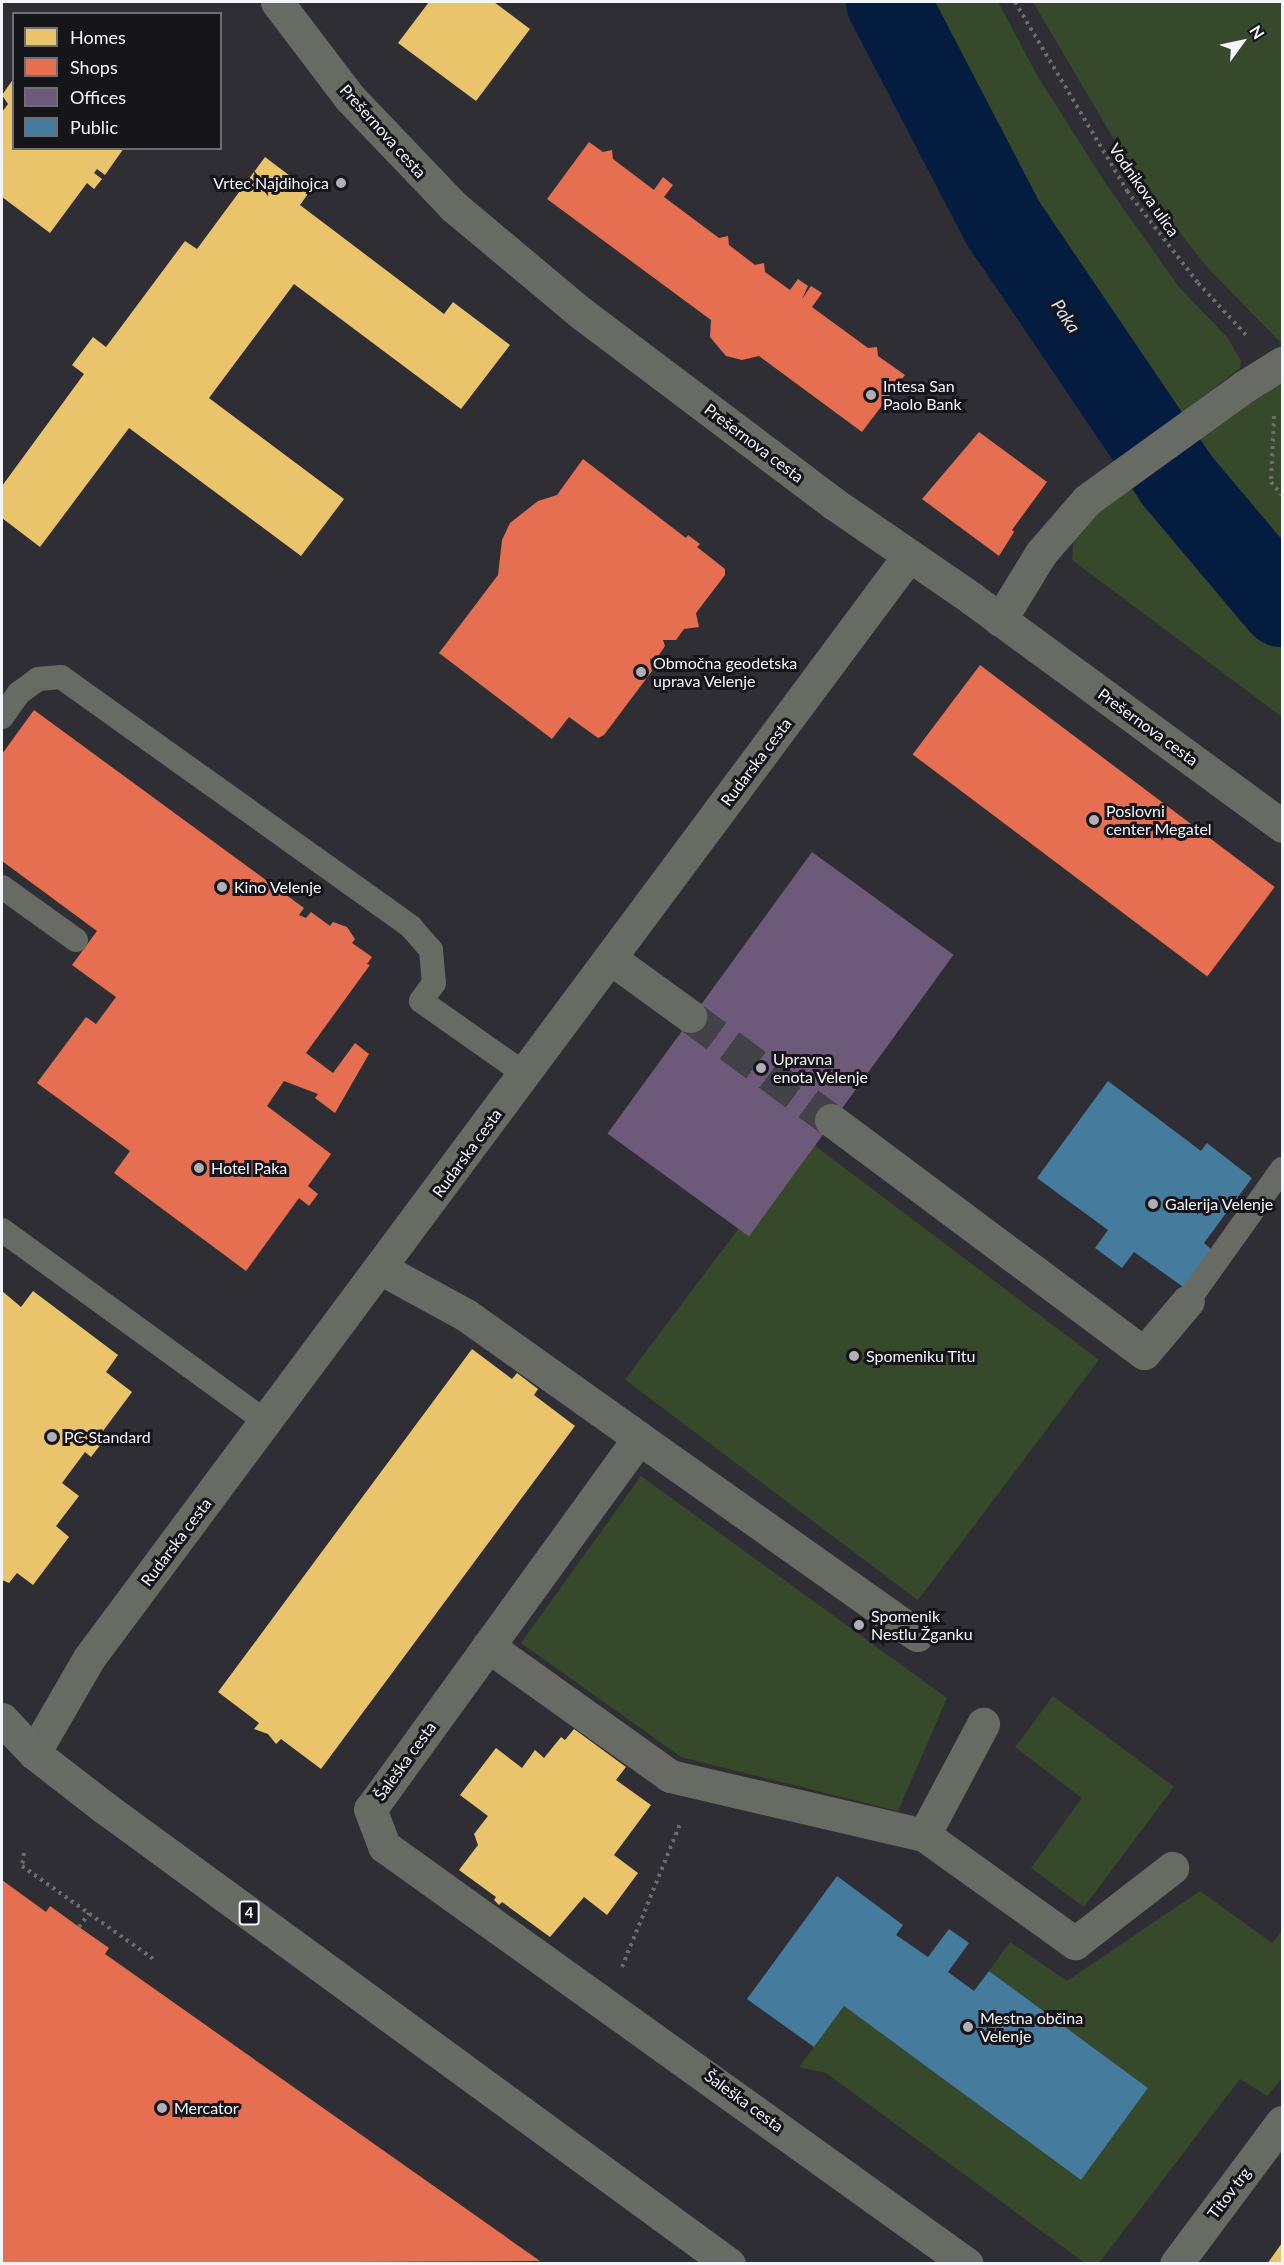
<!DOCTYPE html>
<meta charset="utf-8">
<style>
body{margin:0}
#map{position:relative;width:1284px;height:2265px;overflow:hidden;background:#2e2e34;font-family:Lato,sans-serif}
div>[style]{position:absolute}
.green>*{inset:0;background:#37492b;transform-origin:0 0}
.homes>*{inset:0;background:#e9c46a}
.shops>*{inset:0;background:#e76f51;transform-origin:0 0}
.offices>*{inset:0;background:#6d597a;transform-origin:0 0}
.public>*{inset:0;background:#457b9d}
.river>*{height:84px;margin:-42px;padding:0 42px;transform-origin:42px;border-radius:42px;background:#041c40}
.pedestrian-tunnel>*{height:33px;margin-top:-16.5px;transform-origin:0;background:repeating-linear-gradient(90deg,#424248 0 33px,transparent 0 49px)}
.path>*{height:4px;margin-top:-2px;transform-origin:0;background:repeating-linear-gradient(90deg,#6b6d6a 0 3px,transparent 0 7.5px)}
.service>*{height:24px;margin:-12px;padding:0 12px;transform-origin:12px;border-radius:12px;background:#686b63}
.pedestrian>*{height:33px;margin:-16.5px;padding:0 16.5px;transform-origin:16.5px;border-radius:16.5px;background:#686b63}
.minor>*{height:33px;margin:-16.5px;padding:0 16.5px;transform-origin:16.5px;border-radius:16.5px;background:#686b63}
.primary>*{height:33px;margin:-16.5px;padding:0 16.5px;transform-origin:16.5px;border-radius:16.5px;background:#696c64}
.dots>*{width:16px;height:16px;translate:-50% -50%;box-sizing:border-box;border:3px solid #15151a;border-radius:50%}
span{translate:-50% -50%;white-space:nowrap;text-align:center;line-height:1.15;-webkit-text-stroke:6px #15151a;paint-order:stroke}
.shield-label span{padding:2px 4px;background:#15151a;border:2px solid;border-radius:4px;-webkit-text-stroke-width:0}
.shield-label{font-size:15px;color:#f4f4fb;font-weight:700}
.street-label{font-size:16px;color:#f4f4fb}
.poi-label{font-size:16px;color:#f4f4fb}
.right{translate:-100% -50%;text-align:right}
.left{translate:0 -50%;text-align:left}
.water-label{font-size:18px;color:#d6e2f3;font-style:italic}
.frame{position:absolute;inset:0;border:3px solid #f4f4fb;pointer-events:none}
.legend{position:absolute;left:12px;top:12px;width:210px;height:138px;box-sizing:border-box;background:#15151a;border:2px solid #6e6e74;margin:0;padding:8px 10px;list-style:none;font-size:18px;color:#f4f4fb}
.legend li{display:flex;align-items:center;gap:12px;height:30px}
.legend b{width:30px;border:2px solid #6e6e74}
.north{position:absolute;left:1212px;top:12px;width:60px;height:60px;-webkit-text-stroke:4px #15151a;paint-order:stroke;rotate:57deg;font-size:16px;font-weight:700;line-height:24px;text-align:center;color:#f4f4fb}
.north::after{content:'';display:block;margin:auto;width:21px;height:27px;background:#f4f4fb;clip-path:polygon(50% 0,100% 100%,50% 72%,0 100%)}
</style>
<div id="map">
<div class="green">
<i style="clip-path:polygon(922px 2px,998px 2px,1038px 77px,1106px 184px,1179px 287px,1227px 337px,1241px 361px,1240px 368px,1160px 429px,1108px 367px,949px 79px,956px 57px)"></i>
<i style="clip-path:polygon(1033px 2px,1282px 2px,1282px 344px,1208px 268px,1139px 182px)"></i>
<i style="clip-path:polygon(1282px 380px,1282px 563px,1183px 449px)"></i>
<i style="clip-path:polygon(1143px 475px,1258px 621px,1282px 644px,1282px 717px,1072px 560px,1074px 537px,1088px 517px)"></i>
<i style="left:806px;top:1139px;width:367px;height:301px;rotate:37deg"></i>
<i style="clip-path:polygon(641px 1476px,947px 1698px,898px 1811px,681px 1757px,521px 1643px)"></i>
<i style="clip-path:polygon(1053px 1696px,1174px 1787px,1084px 1907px,1031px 1868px,1082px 1798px,1015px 1747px)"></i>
<i style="clip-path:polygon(1200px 1891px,1272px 1943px,1282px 1930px,1282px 2078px,1267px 2096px,1240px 2079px,1099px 2263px,1085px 2263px,826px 2073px,799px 2067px,844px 2006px,1081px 2180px,1148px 2088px,989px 1971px,1010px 1942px,1067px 1981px)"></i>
</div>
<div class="homes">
<i style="clip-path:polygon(429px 2px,494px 2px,530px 29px,476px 101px,398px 43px)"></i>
<i style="clip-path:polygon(14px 78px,14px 148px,124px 148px,105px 175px,97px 169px,94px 173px,102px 179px,94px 189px,87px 183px,50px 233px,2px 197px,2px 112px,8px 104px,2px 95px)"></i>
<i style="clip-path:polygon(265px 157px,310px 191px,300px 205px,444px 314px,453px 302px,510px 345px,461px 409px,294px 284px,209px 398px,344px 499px,301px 556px,129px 428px,40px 547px,2px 518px,2px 486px,84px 374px,72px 365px,93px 337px,106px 347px,185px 241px,197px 249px)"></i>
<i style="clip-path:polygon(2px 1291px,21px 1307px,33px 1291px,118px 1355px,106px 1372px,132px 1392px,100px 1435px,105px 1439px,91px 1457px,85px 1452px,62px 1483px,79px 1496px,56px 1526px,69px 1537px,33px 1585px,17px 1573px,9px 1583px,2px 1580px)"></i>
<i style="clip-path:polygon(472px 1349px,512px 1379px,517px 1373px,538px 1389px,534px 1395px,575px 1426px,321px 1769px,281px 1739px,276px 1744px,268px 1734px,254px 1729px,259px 1723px,218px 1692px)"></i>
<i style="clip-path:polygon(574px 1729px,626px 1767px,616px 1780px,651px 1805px,614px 1855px,638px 1873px,607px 1915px,584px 1897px,550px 1937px,502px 1902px,499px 1905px,494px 1900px,496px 1897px,459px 1870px,478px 1845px,474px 1834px,488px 1816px,460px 1795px,496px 1748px,522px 1768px,535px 1750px,544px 1758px,561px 1737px,565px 1740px)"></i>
<i style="clip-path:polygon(1282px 2243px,1282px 2264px,1267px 2264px)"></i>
</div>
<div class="shops">
<i style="clip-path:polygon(589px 142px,603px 152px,612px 150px,613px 159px,654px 190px,663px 177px,673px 185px,664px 197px,719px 238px,728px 236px,729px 245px,755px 265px,764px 263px,765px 272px,790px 290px,798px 279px,808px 286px,802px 299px,811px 286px,822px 293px,812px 307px,868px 348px,877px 347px,878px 356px,905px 375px,862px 432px,759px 356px,742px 360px,726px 356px,710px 337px,711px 320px,547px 199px)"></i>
<i style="clip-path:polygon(979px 432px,1047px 482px,1012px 530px,1014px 532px,999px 556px,922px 499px)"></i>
<i style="clip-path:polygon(583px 459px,686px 538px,688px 535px,700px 544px,697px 547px,725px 569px,725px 575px,696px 613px,699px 627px,684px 629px,676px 640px,663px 640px,665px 646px,657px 658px,650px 659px,652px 671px,604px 735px,598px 738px,569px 717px,552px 739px,439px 653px,498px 575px,502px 540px,510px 523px,538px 501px,557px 495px)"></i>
<i style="left:980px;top:665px;width:369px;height:112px;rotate:37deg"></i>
<i style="clip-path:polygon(34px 710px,304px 908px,299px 915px,306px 918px,311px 912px,330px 926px,333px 922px,347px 927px,355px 939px,352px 943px,372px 957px,367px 964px,370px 965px,306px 1053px,333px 1073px,355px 1043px,369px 1054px,335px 1113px,315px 1098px,318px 1094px,284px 1081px,267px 1106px,331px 1154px,308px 1186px,318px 1194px,309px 1206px,299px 1198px,246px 1271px,114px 1173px,130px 1151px,37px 1083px,86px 1017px,96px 1024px,116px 997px,72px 965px,97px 931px,2px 861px,2px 754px)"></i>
<i style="clip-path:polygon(2px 1880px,46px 1912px,50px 1906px,79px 1927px,109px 1948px,105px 1954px,540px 2261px,2px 2264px)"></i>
</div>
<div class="offices">
<i style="left:812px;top:852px;width:175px;height:348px;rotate:36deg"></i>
</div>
<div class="public">
<i style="clip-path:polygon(1108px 1081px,1201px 1151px,1207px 1143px,1252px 1178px,1204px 1243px,1213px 1251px,1186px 1289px,1134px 1252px,1122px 1268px,1095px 1248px,1108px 1230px,1037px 1178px)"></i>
<i style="clip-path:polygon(837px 1876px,903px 1925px,896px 1935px,928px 1957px,949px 1929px,969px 1943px,948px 1972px,974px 1991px,989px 1971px,1148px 2088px,1081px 2180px,844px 2006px,814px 2047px,747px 1999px)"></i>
</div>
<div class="river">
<i style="left:888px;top:2px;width:249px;rotate:62.5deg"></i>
<i style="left:1003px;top:223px;width:309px;rotate:55.9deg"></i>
<i style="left:1176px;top:479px;width:165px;rotate:49.9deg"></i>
</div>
<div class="pedestrian-tunnel">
<i style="left:690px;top:1016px;width:175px;rotate:36.4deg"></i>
</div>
<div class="path">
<i style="left:1015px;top:2px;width:220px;rotate:59.3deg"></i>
<i style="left:1127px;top:191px;width:116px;rotate:52.3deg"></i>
<i style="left:1198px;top:283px;width:74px;rotate:47.2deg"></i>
<i style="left:1274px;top:416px;width:66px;rotate:92.6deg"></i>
<i style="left:1271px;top:482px;width:17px;rotate:50deg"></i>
<i style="left:24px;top:1853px;width:13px;rotate:99deg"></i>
<i style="left:22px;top:1866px;width:163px;rotate:35.3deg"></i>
<i style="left:79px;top:1927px;width:17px;rotate:-54deg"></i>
<i style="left:622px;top:1967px;width:157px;rotate:-67.9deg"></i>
</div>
<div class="service">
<i style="left:2px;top:717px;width:29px;rotate:-55deg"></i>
<i style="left:19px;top:693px;width:24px;rotate:-36deg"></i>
<i style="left:38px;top:679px;width:23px;rotate:-5deg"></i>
<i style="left:61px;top:677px;width:430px;rotate:35.5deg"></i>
<i style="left:411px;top:927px;width:30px;rotate:49deg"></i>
<i style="left:431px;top:950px;width:33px;rotate:85deg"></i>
<i style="left:434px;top:983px;width:22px;rotate:126deg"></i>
<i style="left:421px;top:1001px;width:127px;rotate:35.1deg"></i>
<i style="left:2px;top:887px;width:91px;rotate:35.6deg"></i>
<i style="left:2px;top:1230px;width:325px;rotate:36deg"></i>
<i style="left:1188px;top:1301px;width:162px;rotate:-54.5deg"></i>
</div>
<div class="pedestrian">
<i style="left:1000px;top:620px;width:79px;rotate:-58.5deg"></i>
<i style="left:1041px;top:553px;width:70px;rotate:-49deg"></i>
<i style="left:1087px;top:500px;width:195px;rotate:-35.8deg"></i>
<i style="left:1245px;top:386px;width:44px;rotate:-31.9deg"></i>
<i style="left:610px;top:958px;width:99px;rotate:35.9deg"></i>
<i style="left:831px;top:1120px;width:390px;rotate:36.7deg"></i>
<i style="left:1144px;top:1353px;width:68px;rotate:-49.8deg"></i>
<i style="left:639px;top:1438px;width:341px;rotate:35.3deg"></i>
<i style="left:488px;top:1646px;width:224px;rotate:35.5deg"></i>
<i style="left:670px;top:1776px;width:261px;rotate:13.1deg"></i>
<i style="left:924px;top:1835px;width:126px;rotate:-62deg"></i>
<i style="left:924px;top:1835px;width:186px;rotate:35.6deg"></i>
<i style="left:1075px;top:1943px;width:123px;rotate:-37.7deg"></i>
</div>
<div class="minor">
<i style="left:277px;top:2px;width:119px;rotate:52.8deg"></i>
<i style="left:349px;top:97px;width:151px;rotate:46.3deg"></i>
<i style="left:453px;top:206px;width:167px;rotate:39.9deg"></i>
<i style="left:581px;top:313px;width:316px;rotate:37deg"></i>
<i style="left:833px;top:503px;width:168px;rotate:34.5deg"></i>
<i style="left:971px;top:598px;width:386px;rotate:36.2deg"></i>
<i style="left:380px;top:1268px;width:98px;rotate:28.7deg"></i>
<i style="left:466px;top:1315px;width:212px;rotate:35.4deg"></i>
<i style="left:639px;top:1438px;width:458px;rotate:125.9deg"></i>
<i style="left:370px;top:1809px;width:40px;rotate:69deg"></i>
<i style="left:384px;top:1846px;width:717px;rotate:35.64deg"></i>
<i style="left:34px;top:1753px;width:110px;rotate:-59.9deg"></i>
<i style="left:89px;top:1658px;width:1372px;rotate:-53.36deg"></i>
<i style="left:1176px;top:2264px;width:177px;rotate:-53.3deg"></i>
</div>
<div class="primary">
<i style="left:2px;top:1719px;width:47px;rotate:46.7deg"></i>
<i style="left:34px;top:1753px;width:90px;rotate:37.8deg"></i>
<i style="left:105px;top:1808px;width:773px;rotate:36.16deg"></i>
</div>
<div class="dots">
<i style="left:341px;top:183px;background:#afafb5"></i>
<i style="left:871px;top:395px;background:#afafb5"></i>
<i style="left:641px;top:672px;background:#afafb5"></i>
<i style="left:1094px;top:820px;background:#afafb5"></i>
<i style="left:222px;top:887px;background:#afafb5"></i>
<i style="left:761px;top:1068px;background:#afafb5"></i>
<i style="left:199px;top:1168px;background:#afafb5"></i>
<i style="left:1153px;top:1204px;background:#afafb5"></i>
<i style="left:854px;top:1356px;background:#afafb5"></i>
<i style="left:52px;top:1437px;background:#afafb5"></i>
<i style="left:859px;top:1625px;background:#afafb5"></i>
<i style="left:968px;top:2027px;background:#afafb5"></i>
<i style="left:162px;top:2108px;background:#afafb5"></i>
</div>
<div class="shield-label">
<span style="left:249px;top:1913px">4</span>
</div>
<div class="street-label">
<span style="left:383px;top:131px;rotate:48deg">Prešernova cesta</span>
<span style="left:1144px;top:190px;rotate:55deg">Vodnikova ulica</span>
<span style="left:754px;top:443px;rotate:37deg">Prešernova cesta</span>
<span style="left:1148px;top:727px;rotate:36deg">Prešernova cesta</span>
<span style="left:756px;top:762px;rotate:-53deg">Rudarska cesta</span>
<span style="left:467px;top:1153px;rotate:-54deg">Rudarska cesta</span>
<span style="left:176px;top:1542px;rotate:-53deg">Rudarska cesta</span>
<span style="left:405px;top:1761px;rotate:-54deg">Šaleška cesta</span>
<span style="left:744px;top:2101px;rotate:36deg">Šaleška cesta</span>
<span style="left:1229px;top:2193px;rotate:-53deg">Titov trg</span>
</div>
<div class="poi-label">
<span class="right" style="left:329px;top:183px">Vrtec Najdihojca</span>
<span class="left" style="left:883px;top:395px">Intesa San<br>Paolo Bank</span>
<span class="left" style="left:653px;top:672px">Območna geodetska<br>uprava Velenje</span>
<span class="left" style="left:1106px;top:820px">Poslovni<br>center Megatel</span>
<span class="left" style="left:234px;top:887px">Kino Velenje</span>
<span class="left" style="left:773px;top:1068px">Upravna<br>enota Velenje</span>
<span class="left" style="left:211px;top:1168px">Hotel Paka</span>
<span class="left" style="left:1165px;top:1204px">Galerija Velenje</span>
<span class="left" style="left:866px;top:1356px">Spomeniku Titu</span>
<span class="left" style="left:64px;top:1437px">PC Standard</span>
<span class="left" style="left:871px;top:1625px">Spomenik<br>Nestlu Žganku</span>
<span class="left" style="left:980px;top:2027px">Mestna občina<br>Velenje</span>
<span class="left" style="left:174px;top:2108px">Mercator</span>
</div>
<div class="water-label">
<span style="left:1066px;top:316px;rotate:56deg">Paka</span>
</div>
<div class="frame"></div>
<ul class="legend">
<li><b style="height:16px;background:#e9c46a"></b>Homes</li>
<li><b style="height:16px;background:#e76f51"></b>Shops</li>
<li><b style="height:16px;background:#6d597a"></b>Offices</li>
<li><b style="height:16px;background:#457b9d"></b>Public</li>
</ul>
<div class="north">N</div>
</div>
